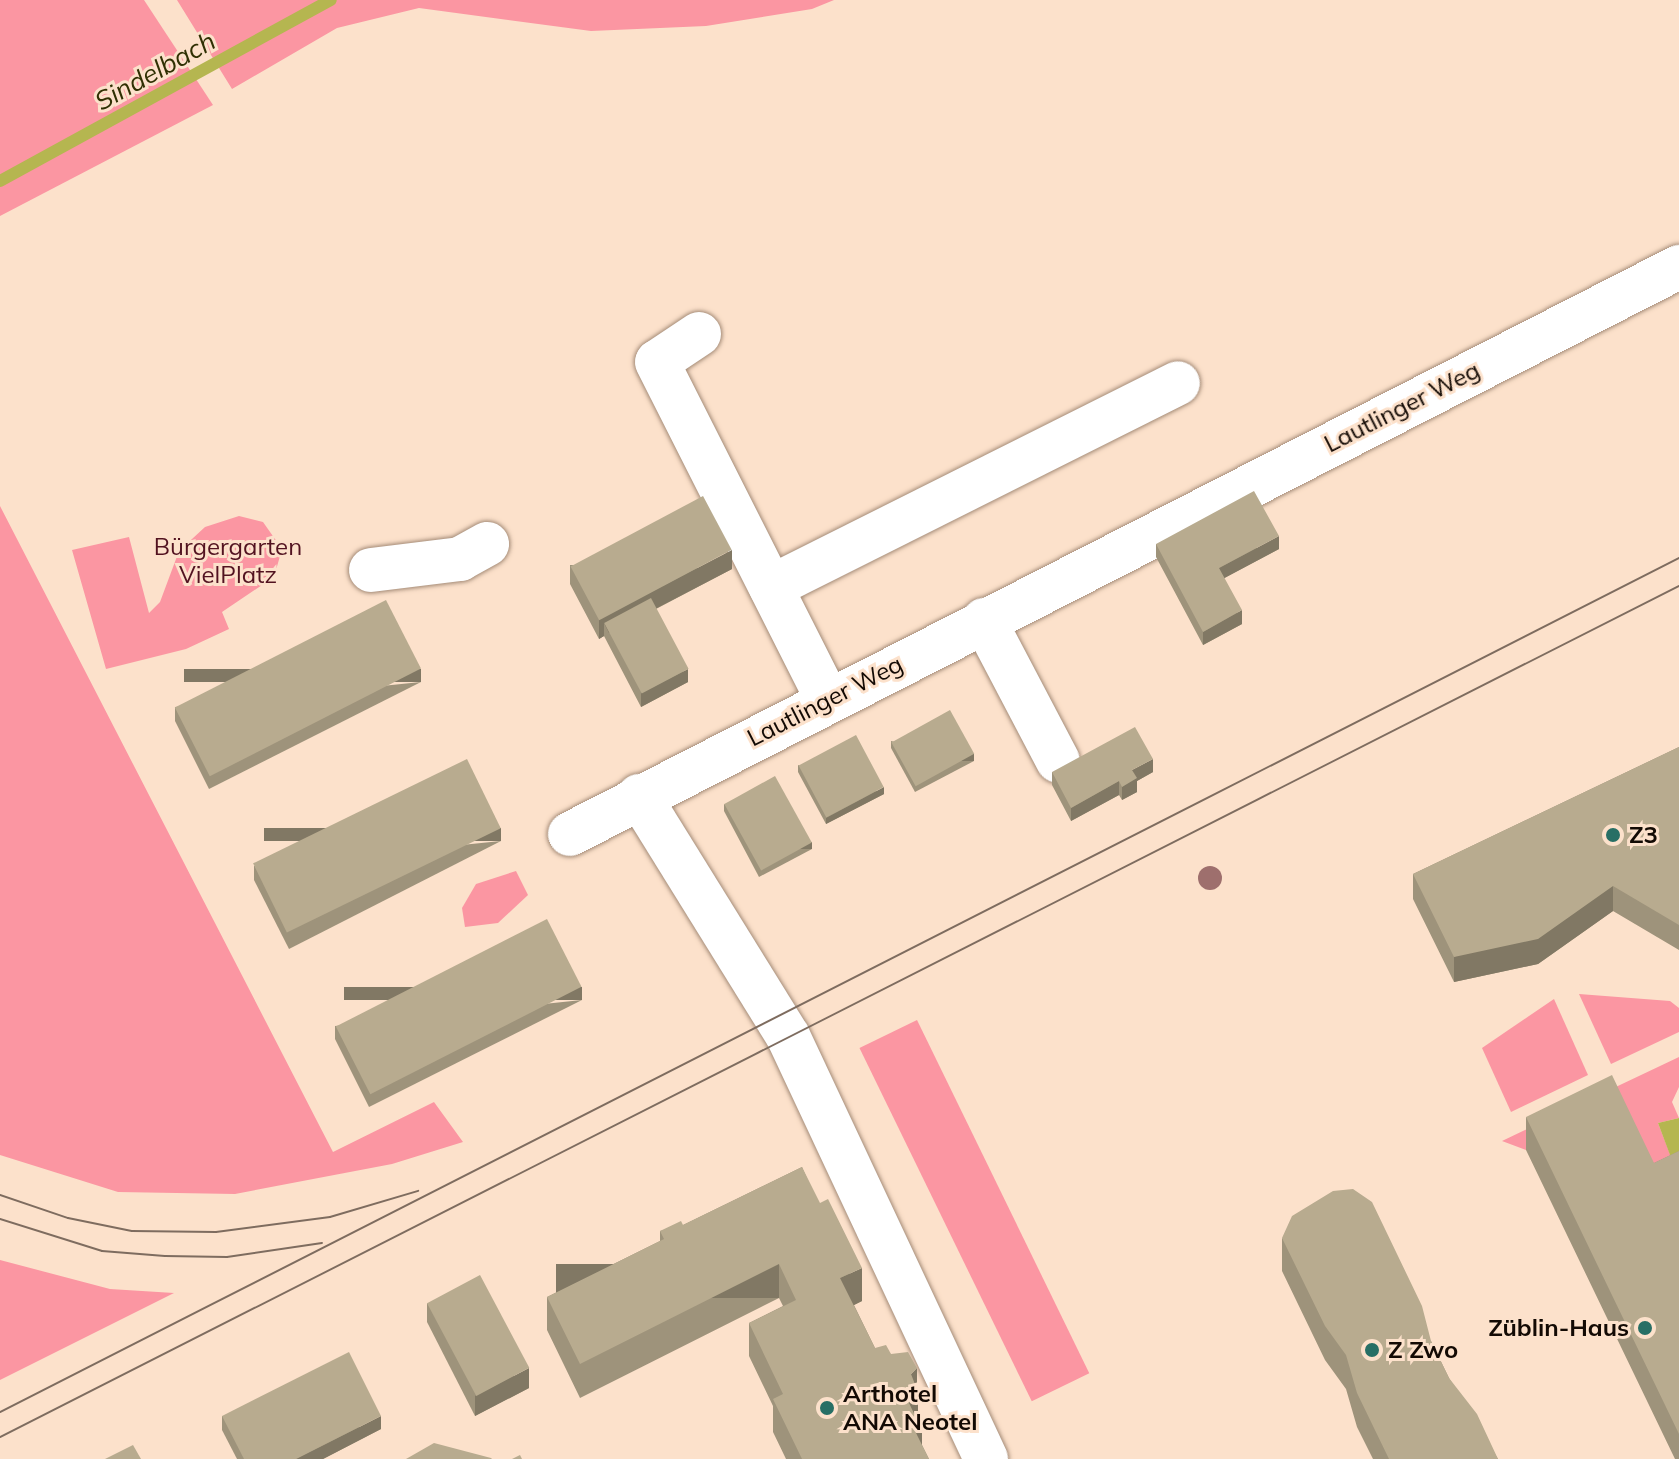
<!DOCTYPE html>
<meta charset="utf-8">
<style>
body{margin:0}
#map{position:relative;width:1679px;height:1459px;overflow:hidden;background:#fce1cb;font-family:Mulish,sans-serif}
div>[style]{position:absolute}
.green>*{inset:0;background:#fb96a2;transform-origin:0 0}
.water>*{inset:0;background:#b5b650}
.stream>*{height:12px;margin:-6px;padding:0 6px;transform-origin:6px;border-radius:6px;background:#b5b650}
.roads{filter:drop-shadow(0 0 2px #a58c78) drop-shadow(0 0 2px #a58c78)}
.minor>*{height:44px;margin:-22px;padding:0 22px;transform-origin:22px;border-radius:22px;background:#fff}
.tram>*{height:2px;margin:-1px;padding:0 1px;transform-origin:1px;border-radius:1px;background:#7e6c5f}
.trees>*{width:24px;height:24px;margin:-12px;border-radius:50%;background:#9e6f6d}
.wall>*{inset:0;background:#9e937b}
.shaded-wall>*{inset:0;background:#817864;transform-origin:0 0}
.building>*{inset:0;background:#b8ab8f;transform-origin:0 0}
.dots>*{width:22px;height:22px;translate:-50% -50%;box-sizing:border-box;border:4px solid #fce1cb;border-radius:50%}
span{translate:-50% -50%;white-space:nowrap;text-align:center;line-height:1.15;-webkit-text-stroke:6px #fce1cb;paint-order:stroke}
.street-label{font-size:24px;color:#130a04}
.park-label{font-size:24px;color:#521220}
.poi-label{font-size:24px;color:#130a04;font-weight:700}
.left{translate:0 -50%;text-align:left}
.right{translate:-100% -50%;text-align:right}
.water-label{font-size:26px;color:#303003;font-style:italic}
</style>
<div id="map">
<div class="green">
<i style="clip-path:polygon(0 0,144px 0,213px 105px,0 216px)"></i>
<i style="clip-path:polygon(177px 0,834px 0,812px 9px,706px 26px,591px 31px,419px 8px,337px 28px,232px 89px)"></i>
<i style="clip-path:polygon(0 506px,333px 1152px,434px 1102px,463px 1142px,392px 1164px,235px 1194px,118px 1192px,0 1155px)"></i>
<i style="clip-path:polygon(239px 516px,263px 522px,282px 549px,274px 577px,222px 612px,229px 629px,186px 649px,106px 669px,72px 550px,129px 537px,149px 613px,160px 602px,179px 551px,205px 527px)"></i>
<i style="clip-path:polygon(516px 871px,528px 895px,498px 923px,465px 927px,462px 908px,476px 884px)"></i>
<i style="clip-path:polygon(1579px 994px,1670px 1001px,1679px 1008px,1679px 1032px,1611px 1064px)"></i>
<i style="clip-path:polygon(1554px 999px,1588px 1075px,1511px 1112px,1482px 1048px)"></i>
<i style="left:917px;top:1020px;width:393px;height:64px;rotate:64deg"></i>
<i style="clip-path:polygon(1679px 1057px,1679px 1087px,1672px 1102px,1679px 1118px,1658px 1123px,1676px 1170px,1654px 1197px,1611px 1109px,1526px 1150px,1502px 1141px)"></i>
<i style="clip-path:polygon(0 1260px,110px 1289px,174px 1293px,0 1380px)"></i>
</div>
<div class="water">
<i style="clip-path:polygon(1679px 1118px,1679px 1179px,1658px 1123px)"></i>
</div>
<div class="stream">
<i style="left:0;top:181px;width:377px;rotate:-28.7deg"></i>
</div>
<div class="roads">
<div class="minor">
<i style="left:699px;top:334px;width:50px;rotate:146.3deg"></i>
<i style="left:657px;top:362px;width:377px;rotate:63.2deg"></i>
<i style="left:371px;top:570px;width:90px;rotate:-7deg"></i>
<i style="left:460px;top:559px;width:31px;rotate:-29deg"></i>
<i style="left:771px;top:587px;width:455px;rotate:-26.6deg"></i>
<i style="left:984px;top:620px;width:159px;rotate:62.3deg"></i>
<i style="left:639px;top:796px;width:282px;rotate:58.2deg"></i>
<i style="left:788px;top:1036px;width:467px;rotate:64.9deg"></i>
<i style="left:570px;top:834px;width:1246px;rotate:-27.08deg"></i>
</div>
</div>
<div class="tram">
<i style="left:0;top:1195px;width:72px;rotate:18.7deg"></i>
<i style="left:68px;top:1218px;width:65px;rotate:11.5deg"></i>
<i style="left:132px;top:1231px;width:84px;rotate:0.7deg"></i>
<i style="left:216px;top:1232px;width:115px;rotate:-7.5deg"></i>
<i style="left:330px;top:1217px;width:92px;rotate:-16.5deg"></i>
<i style="left:0;top:1219px;width:107px;rotate:17.4deg"></i>
<i style="left:102px;top:1251px;width:63px;rotate:4.5deg"></i>
<i style="left:165px;top:1256px;width:62px;rotate:0.9deg"></i>
<i style="left:227px;top:1257px;width:96px;rotate:-8.4deg"></i>
<i style="left:0;top:1412px;width:1884px;rotate:-26.96deg"></i>
<i style="left:0;top:1437px;width:1882px;rotate:-26.88deg"></i>
</div>
<div class="trees">
<i style="left:1210px;top:878px"></i>
</div>
<div class="wall">
<i style="clip-path:polygon(1156px 544px,1279px 549px,1224px 578px,1242px 624px,1203px 645px,1156px 557px)"></i>
<i style="clip-path:polygon(570px 565px,732px 569px,656px 609px,688px 682px,641px 707px,604px 636px,599px 639px,570px 584px)"></i>
<i style="clip-path:polygon(421px 682px,209px 789px,175px 721px,175px 707px)"></i>
<i style="clip-path:polygon(891px 741px,974px 761px,915px 792px,891px 748px)"></i>
<i style="clip-path:polygon(1679px 747px,1679px 950px,1613px 911px,1538px 964px,1454px 982px,1413px 899px,1413px 874px)"></i>
<i style="clip-path:polygon(798px 765px,884px 794px,826px 824px,798px 772px)"></i>
<i style="clip-path:polygon(1052px 772px,1153px 772px,1137px 781px,1137px 792px,1122px 800px,1119px 795px,1071px 821px,1052px 785px)"></i>
<i style="clip-path:polygon(724px 804px,812px 849px,759px 877px,724px 811px)"></i>
<i style="clip-path:polygon(501px 841px,289px 949px,254px 880px,254px 866px)"></i>
<i style="clip-path:polygon(582px 1000px,369px 1107px,335px 1039px,335px 1026px)"></i>
<i style="clip-path:polygon(1526px 1117px,1654px 1163px,1679px 1151px,1679px 1459px,1675px 1459px,1526px 1150px)"></i>
<i style="clip-path:polygon(802px 1167px,862px 1301px,854px 1305px,875px 1348px,891px 1354px,917px 1388px,918px 1422px,922px 1445px,929px 1459px,786px 1459px,773px 1432px,773px 1406px,749px 1356px,749px 1323px,783px 1306px,779px 1298px,580px 1398px,547px 1330px,547px 1297px,660px 1241px,660px 1231px,683px 1225px)"></i>
<i style="clip-path:polygon(1282px 1238px,1431px 1341px,1449px 1378px,1498px 1459px,1373px 1459px,1357px 1427px,1346px 1389px,1325px 1360px,1282px 1271px)"></i>
<i style="clip-path:polygon(427px 1303px,529px 1388px,475px 1416px,427px 1322px)"></i>
<i style="clip-path:polygon(222px 1416px,381px 1429px,323px 1459px,237px 1459px,222px 1430px)"></i>
</div>
<div class="shaded-wall">
<i style="clip-path:polygon(1279px 536px,1279px 549px,1219px 581px,1219px 568px)"></i>
<i style="clip-path:polygon(732px 550px,732px 569px,609px 633px,604px 623px,604px 636px,599px 639px,599px 619px)"></i>
<i style="clip-path:polygon(1242px 610px,1242px 624px,1203px 645px,1203px 632px)"></i>
<i style="left:421px;top:669px;width:13px;height:237px;rotate:90deg"></i>
<i style="clip-path:polygon(688px 669px,688px 682px,641px 707px,641px 693px)"></i>
<i style="left:974px;top:754px;width:7px;height:67px;rotate:90deg"></i>
<i style="clip-path:polygon(1153px 759px,1153px 772px,1137px 781px,1137px 792px,1122px 800px,1122px 787px,1132px 770px)"></i>
<i style="clip-path:polygon(1119px 781px,1119px 795px,1071px 821px,1071px 808px)"></i>
<i style="clip-path:polygon(884px 787px,884px 794px,826px 824px,826px 818px)"></i>
<i style="left:501px;top:828px;width:13px;height:237px;rotate:90deg"></i>
<i style="left:812px;top:842px;width:7px;height:60px;rotate:90deg"></i>
<i style="clip-path:polygon(1613px 886px,1613px 911px,1538px 964px,1454px 982px,1454px 957px)"></i>
<i style="left:582px;top:987px;width:13px;height:238px;rotate:90deg"></i>
<i style="left:779px;top:1264px;width:34px;height:223px;rotate:90deg"></i>
<i style="clip-path:polygon(862px 1268px,862px 1301px,840px 1312px,840px 1278px)"></i>
<i style="clip-path:polygon(529px 1368px,529px 1388px,475px 1416px,475px 1396px)"></i>
<i style="clip-path:polygon(917px 1368px,917px 1394px,918px 1392px,918px 1426px,908px 1401px,911px 1374px)"></i>
<i style="clip-path:polygon(381px 1416px,381px 1429px,323px 1459px,296px 1459px)"></i>
<i style="clip-path:polygon(922px 1430px,922px 1459px,916px 1433px)"></i>
</div>
<div class="building">
<i style="clip-path:polygon(1254px 491px,1279px 536px,1219px 568px,1242px 610px,1203px 632px,1156px 544px)"></i>
<i style="left:703px;top:496px;width:61px;height:150px;rotate:62deg"></i>
<i style="left:651px;top:598px;width:80px;height:53px;rotate:62deg"></i>
<i style="left:386px;top:600px;width:77px;height:237px;rotate:63deg"></i>
<i style="left:950px;top:710px;width:50px;height:67px;rotate:61deg"></i>
<i style="clip-path:polygon(1135px 727px,1153px 759px,1132px 770px,1137px 778px,1122px 787px,1119px 781px,1071px 808px,1052px 772px)"></i>
<i style="left:856px;top:735px;width:59px;height:65px;rotate:62deg"></i>
<i style="clip-path:polygon(1679px 747px,1679px 925px,1613px 886px,1538px 939px,1454px 957px,1413px 874px)"></i>
<i style="left:467px;top:759px;width:77px;height:238px;rotate:64deg"></i>
<i style="left:775px;top:776px;width:76px;height:58px;rotate:61deg"></i>
<i style="left:547px;top:919px;width:76px;height:237px;rotate:63deg"></i>
<i style="clip-path:polygon(1612px 1075px,1654px 1163px,1679px 1151px,1679px 1434px,1526px 1117px)"></i>
<i style="clip-path:polygon(802px 1167px,820px 1203px,828px 1199px,862px 1268px,840px 1278px,875px 1348px,886px 1345px,891px 1354px,908px 1352px,917px 1368px,911px 1374px,918px 1392px,908px 1401px,922px 1430px,916px 1433px,929px 1459px,802px 1459px,773px 1399px,783px 1394px,749px 1323px,796px 1300px,779px 1264px,580px 1364px,547px 1297px,664px 1239px,660px 1231px,681px 1221px,683px 1225px)"></i>
<i style="clip-path:polygon(1353px 1189px,1372px 1202px,1422px 1306px,1431px 1341px,1449px 1378px,1477px 1414px,1498px 1459px,1389px 1459px,1357px 1393px,1346px 1355px,1325px 1326px,1282px 1238px,1292px 1216px,1333px 1191px)"></i>
<i style="left:480px;top:1275px;width:105px;height:60px;rotate:62deg"></i>
<i style="clip-path:polygon(349px 1352px,381px 1416px,296px 1459px,244px 1459px,222px 1416px)"></i>
<i style="clip-path:polygon(434px 1443px,491px 1458px,492px 1459px,406px 1459px)"></i>
<i style="clip-path:polygon(133px 1445px,141px 1459px,105px 1459px)"></i>
<i style="clip-path:polygon(520px 1455px,522px 1459px,512px 1459px)"></i>
</div>
<div class="dots">
<i style="left:1613px;top:835px;background:#286f65"></i>
<i style="left:1645px;top:1328px;background:#286f65"></i>
<i style="left:1372px;top:1350px;background:#286f65"></i>
<i style="left:827px;top:1408px;background:#286f65"></i>
</div>
<div class="street-label">
<span style="left:1402px;top:407px;rotate:-27deg">Lautlinger Weg</span>
<span style="left:825px;top:701px;rotate:-27deg">Lautlinger Weg</span>
</div>
<div class="park-label">
<span style="left:228px;top:561px">Bürgergarten<br>VielPlatz</span>
</div>
<div class="poi-label">
<span class="left" style="left:1629px;top:835px">Z3</span>
<span class="right" style="left:1629px;top:1328px">Züblin-Haus</span>
<span class="left" style="left:1388px;top:1350px">Z Zwo</span>
<span class="left" style="left:843px;top:1408px">Arthotel<br>ANA Neotel</span>
</div>
<div class="water-label">
<span style="left:155px;top:71px;rotate:-29deg">Sindelbach</span>
</div>
</div>
